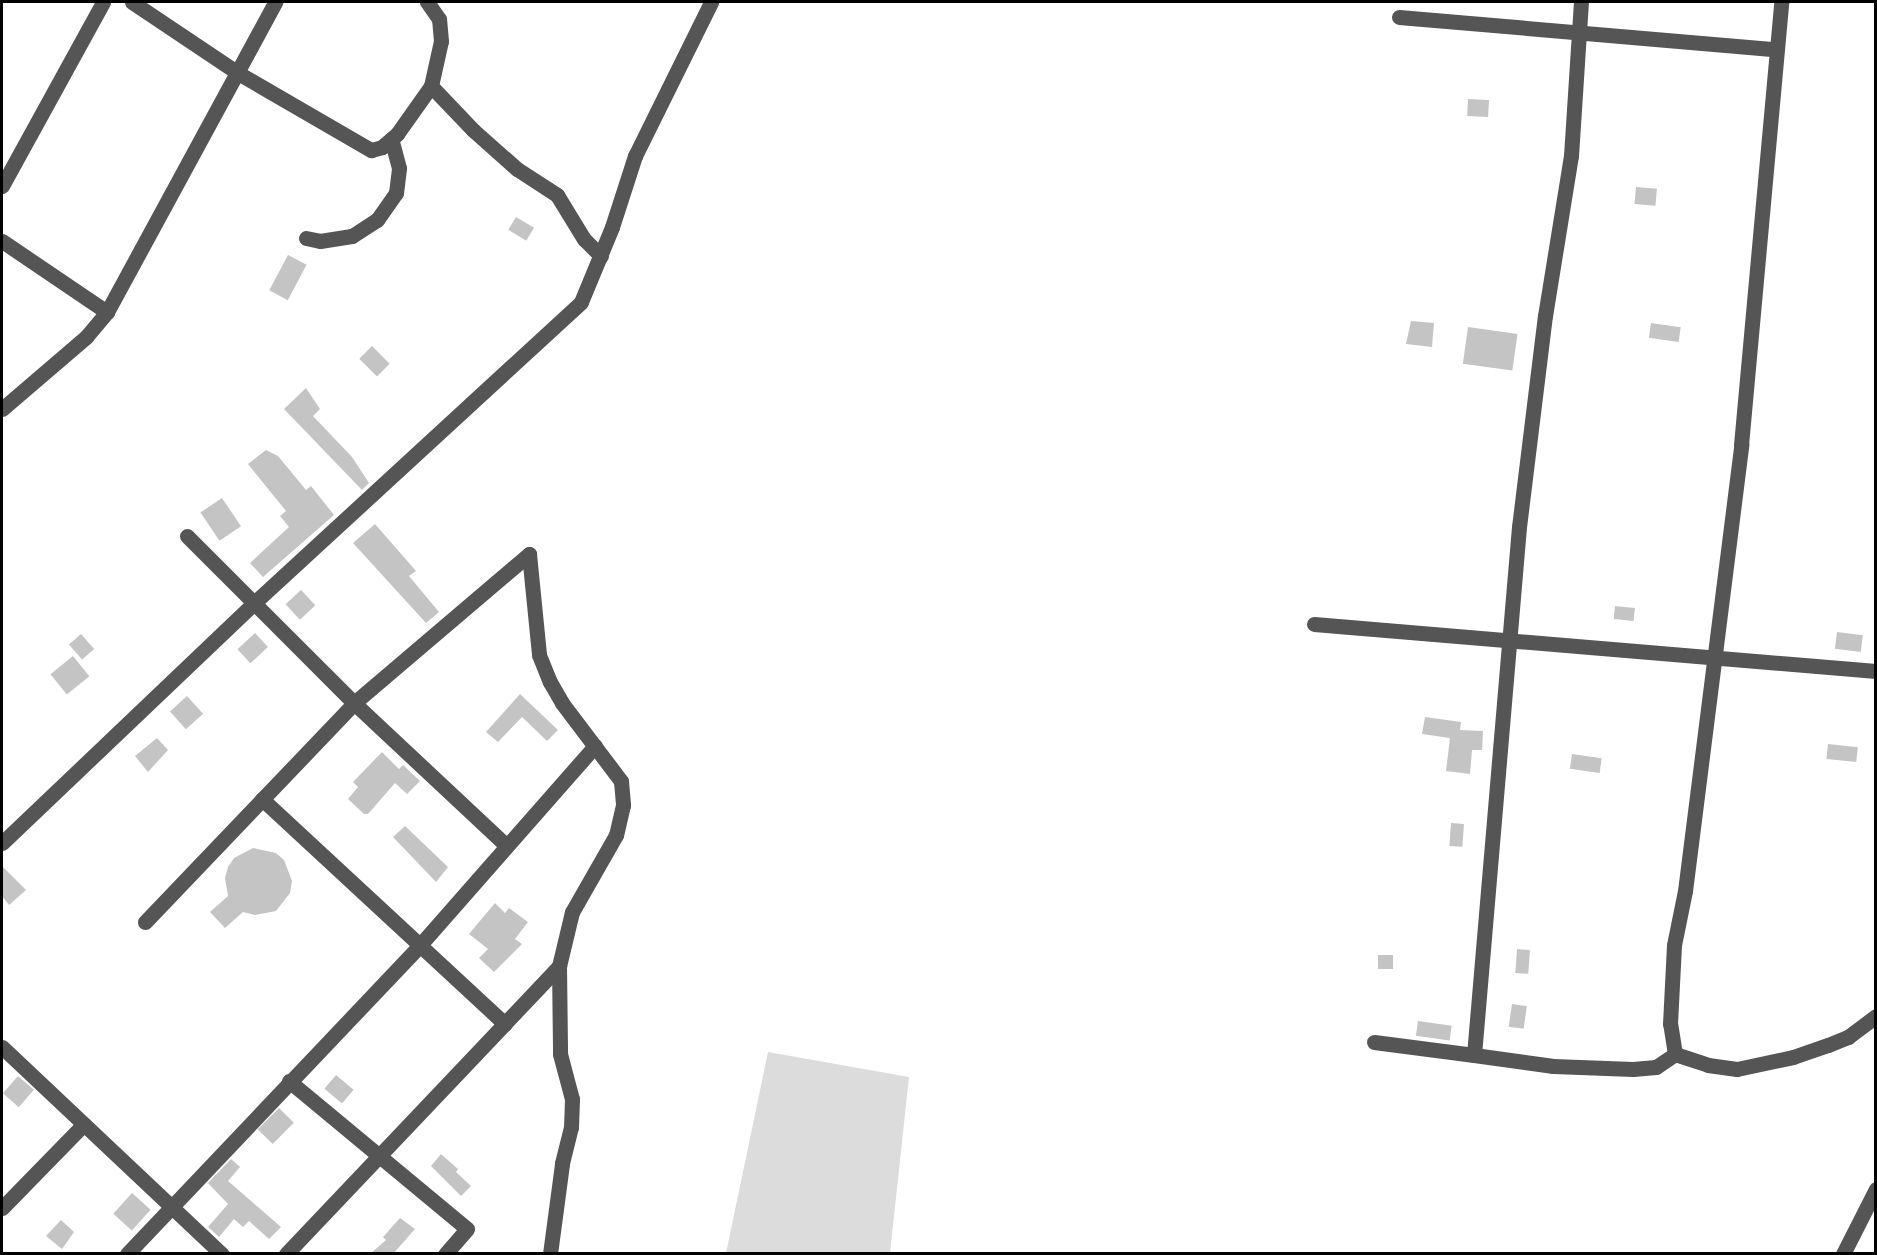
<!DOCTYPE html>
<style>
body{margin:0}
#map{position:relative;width:1877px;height:1255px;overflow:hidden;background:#fff;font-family:"DM Sans",sans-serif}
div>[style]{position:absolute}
.green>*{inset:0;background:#dcdcdc}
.building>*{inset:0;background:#c4c4c4;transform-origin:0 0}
.minor>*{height:15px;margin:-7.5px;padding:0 7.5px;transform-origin:7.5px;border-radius:7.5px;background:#555}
span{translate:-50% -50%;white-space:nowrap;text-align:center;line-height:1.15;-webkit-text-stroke:5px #fff;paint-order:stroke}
.frame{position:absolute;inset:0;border:3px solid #000;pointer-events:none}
</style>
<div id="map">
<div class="green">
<i style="clip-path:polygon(768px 1052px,909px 1077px,890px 1253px,726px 1253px)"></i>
</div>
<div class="building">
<i style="left:1468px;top:99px;width:21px;height:17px;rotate:3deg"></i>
<i style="left:1636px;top:187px;width:21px;height:17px;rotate:5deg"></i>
<i style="left:516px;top:217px;width:21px;height:15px;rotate:31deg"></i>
<i style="left:288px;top:255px;width:21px;height:40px;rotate:28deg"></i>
<i style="clip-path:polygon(1411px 321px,1434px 323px,1432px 347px,1406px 344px)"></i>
<i style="left:1651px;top:323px;width:30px;height:15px;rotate:8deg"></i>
<i style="left:1468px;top:327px;width:50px;height:37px;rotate:8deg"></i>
<i style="left:372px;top:346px;width:25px;height:18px;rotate:45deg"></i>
<i style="clip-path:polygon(306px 388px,320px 409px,313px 416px,352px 457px,369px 483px,362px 490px,284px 409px)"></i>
<i style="clip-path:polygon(266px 450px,278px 456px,306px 490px,311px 486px,334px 515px,263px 577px,250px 563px,289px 527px,280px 516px,286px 511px,248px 464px)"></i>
<i style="left:222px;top:498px;width:34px;height:26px;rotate:56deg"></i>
<i style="clip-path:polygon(375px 524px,416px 571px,409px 576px,439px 612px,426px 623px,353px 543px)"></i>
<i style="left:301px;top:590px;width:21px;height:21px;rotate:47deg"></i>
<i style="left:1615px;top:606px;width:20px;height:13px;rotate:6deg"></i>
<i style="left:1837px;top:632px;width:26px;height:17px;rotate:7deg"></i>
<i style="left:255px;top:633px;width:19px;height:24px;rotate:47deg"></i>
<i style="left:81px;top:634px;width:20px;height:16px;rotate:49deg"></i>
<i style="left:73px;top:656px;width:26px;height:29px;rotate:51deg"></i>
<i style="clip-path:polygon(520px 694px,558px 730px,547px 741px,522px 717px,498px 742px,486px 732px)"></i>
<i style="left:187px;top:696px;width:24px;height:23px;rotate:48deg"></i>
<i style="clip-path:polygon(1425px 717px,1461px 722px,1460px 730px,1483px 731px,1482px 750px,1472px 750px,1470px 774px,1446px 771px,1450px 738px,1422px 734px)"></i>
<i style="clip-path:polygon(157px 738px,168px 750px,148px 772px,135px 756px)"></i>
<i style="left:1828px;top:744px;width:30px;height:15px;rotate:6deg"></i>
<i style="clip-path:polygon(382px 752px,399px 769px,403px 765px,420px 781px,407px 794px,395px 783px,368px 814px,364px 814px,348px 799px,358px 787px,353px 782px)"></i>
<i style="left:1572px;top:754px;width:30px;height:15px;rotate:8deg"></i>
<i style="left:1451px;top:823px;width:13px;height:23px;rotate:4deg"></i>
<i style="clip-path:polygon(405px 826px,448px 867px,436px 882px,393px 837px)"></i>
<i style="clip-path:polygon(253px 848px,276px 853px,284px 860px,292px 881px,290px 893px,276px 911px,255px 915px,243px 912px,225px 928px,210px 912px,228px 896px,225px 878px,228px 867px,234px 858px)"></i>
<i style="clip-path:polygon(2px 866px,26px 890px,9px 905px,2px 896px)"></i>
<i style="clip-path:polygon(495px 903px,505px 913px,509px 908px,528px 922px,515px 939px,522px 944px,494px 972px,479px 958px,488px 949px,469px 934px)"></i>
<i style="left:1517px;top:949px;width:13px;height:24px;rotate:4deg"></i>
<i style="left:1378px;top:955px;width:15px;height:14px"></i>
<i style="left:1512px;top:1004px;width:15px;height:23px;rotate:8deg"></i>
<i style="left:1418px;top:1021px;width:34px;height:15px;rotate:8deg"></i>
<i style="left:336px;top:1075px;width:23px;height:18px;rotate:40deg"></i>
<i style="left:18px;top:1076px;width:21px;height:23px;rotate:41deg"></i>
<i style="left:279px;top:1108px;width:21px;height:30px;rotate:45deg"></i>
<i style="clip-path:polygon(441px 1154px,458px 1169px,456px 1172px,471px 1186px,461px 1196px,431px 1166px)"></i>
<i style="clip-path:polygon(231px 1159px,240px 1167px,228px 1181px,281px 1227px,269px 1239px,249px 1221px,243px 1227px,234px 1219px,219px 1237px,208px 1227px,228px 1204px,208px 1183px)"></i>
<i style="left:132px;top:1193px;width:25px;height:28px;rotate:42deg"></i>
<i style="clip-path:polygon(400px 1218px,415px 1229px,393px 1254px,370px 1254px,386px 1240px,383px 1237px)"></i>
<i style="clip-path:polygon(61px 1220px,74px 1232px,62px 1249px,46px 1236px)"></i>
</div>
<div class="minor">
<i style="left:132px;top:2px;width:128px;rotate:33.8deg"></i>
<i style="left:238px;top:73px;width:154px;rotate:30.1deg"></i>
<i style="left:371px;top:150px;width:11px;rotate:-15deg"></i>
<i style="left:382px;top:147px;width:20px;rotate:-41deg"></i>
<i style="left:397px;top:134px;width:59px;rotate:-54.7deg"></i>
<i style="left:431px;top:86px;width:46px;rotate:-77.5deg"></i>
<i style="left:441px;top:41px;width:22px;rotate:-95deg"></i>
<i style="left:439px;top:19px;width:21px;rotate:-125deg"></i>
<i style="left:1399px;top:17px;width:377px;rotate:4.9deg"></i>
<i style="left:431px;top:86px;width:61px;rotate:46.3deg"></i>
<i style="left:473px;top:130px;width:59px;rotate:41.6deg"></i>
<i style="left:517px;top:169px;width:48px;rotate:33deg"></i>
<i style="left:557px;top:195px;width:52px;rotate:58.5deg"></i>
<i style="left:584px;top:239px;width:24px;rotate:45deg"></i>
<i style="left:2px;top:186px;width:210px;rotate:-61.2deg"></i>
<i style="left:306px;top:238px;width:14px;rotate:12deg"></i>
<i style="left:320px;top:241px;width:32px;rotate:-9deg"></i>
<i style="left:352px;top:236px;width:30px;rotate:-33deg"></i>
<i style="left:377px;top:220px;width:33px;rotate:-55deg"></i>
<i style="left:396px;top:193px;width:25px;rotate:-83deg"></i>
<i style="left:399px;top:168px;width:30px;rotate:-105deg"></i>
<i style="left:2px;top:241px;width:127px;rotate:34.1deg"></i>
<i style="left:2px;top:409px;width:111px;rotate:-40.6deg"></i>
<i style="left:86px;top:337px;width:33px;rotate:-50deg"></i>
<i style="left:107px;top:312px;width:353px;rotate:-61.5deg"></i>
<i style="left:187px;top:536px;width:236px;rotate:45deg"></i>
<i style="left:354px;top:703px;width:209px;rotate:43.1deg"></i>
<i style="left:529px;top:554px;width:101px;rotate:84.3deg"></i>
<i style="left:539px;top:655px;width:29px;rotate:68deg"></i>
<i style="left:550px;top:682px;width:24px;rotate:60deg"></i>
<i style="left:562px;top:703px;width:98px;rotate:52.9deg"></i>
<i style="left:621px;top:781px;width:24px;rotate:85deg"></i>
<i style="left:623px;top:805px;width:31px;rotate:103deg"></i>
<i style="left:616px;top:835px;width:89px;rotate:119.7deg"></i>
<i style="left:572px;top:912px;width:56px;rotate:103.5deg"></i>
<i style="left:559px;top:966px;width:88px;rotate:89.3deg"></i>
<i style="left:560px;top:1054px;width:47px;rotate:75.1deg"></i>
<i style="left:572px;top:1099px;width:28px;rotate:92deg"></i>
<i style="left:571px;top:1127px;width:38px;rotate:104deg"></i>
<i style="left:562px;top:1164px;width:91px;rotate:97.6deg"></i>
<i style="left:1314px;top:624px;width:564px;rotate:4.78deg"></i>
<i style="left:262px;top:799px;width:331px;rotate:42.8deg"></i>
<i style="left:2px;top:843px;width:348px;rotate:-43.6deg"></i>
<i style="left:254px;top:603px;width:444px;rotate:-42.6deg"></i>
<i style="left:581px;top:302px;width:81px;rotate:-67.5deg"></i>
<i style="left:612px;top:227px;width:75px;rotate:-72.1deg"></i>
<i style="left:635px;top:156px;width:172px;rotate:-63.7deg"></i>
<i style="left:145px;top:922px;width:303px;rotate:-46.3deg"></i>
<i style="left:354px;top:703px;width:230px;rotate:-40.4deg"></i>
<i style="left:1374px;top:1042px;width:101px;rotate:7.4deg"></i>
<i style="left:1474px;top:1055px;width:530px;rotate:-85.13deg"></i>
<i style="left:1519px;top:527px;width:213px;rotate:-83deg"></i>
<i style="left:1545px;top:316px;width:162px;rotate:-80.8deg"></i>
<i style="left:1571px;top:156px;width:154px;rotate:-86.3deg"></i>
<i style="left:2px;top:1047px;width:302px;rotate:43.3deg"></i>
<i style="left:1675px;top:1054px;width:30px;rotate:-99deg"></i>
<i style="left:1670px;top:1024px;width:79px;rotate:-87.1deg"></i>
<i style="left:1674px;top:945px;width:55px;rotate:-78.5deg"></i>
<i style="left:1685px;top:891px;width:450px;rotate:-82.8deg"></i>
<i style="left:1741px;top:445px;width:445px;rotate:-84.8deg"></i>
<i style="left:1675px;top:1054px;width:35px;rotate:18deg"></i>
<i style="left:1708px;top:1065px;width:29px;rotate:8deg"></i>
<i style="left:1737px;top:1069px;width:57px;rotate:-12.1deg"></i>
<i style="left:1793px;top:1057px;width:37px;rotate:-19deg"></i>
<i style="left:1828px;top:1045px;width:22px;rotate:-22deg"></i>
<i style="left:1848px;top:1037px;width:35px;rotate:-37deg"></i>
<i style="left:1474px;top:1055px;width:80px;rotate:7.9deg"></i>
<i style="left:1553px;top:1066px;width:80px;rotate:2.1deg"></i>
<i style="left:1633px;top:1069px;width:23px;rotate:-5deg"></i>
<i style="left:1656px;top:1067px;width:23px;rotate:-34deg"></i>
<i style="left:289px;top:1081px;width:231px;rotate:39.7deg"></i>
<i style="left:467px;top:1229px;width:33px;rotate:131deg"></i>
<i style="left:2px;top:1208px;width:117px;rotate:-45.7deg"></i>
<i style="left:127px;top:1254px;width:426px;rotate:-46.5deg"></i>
<i style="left:420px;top:945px;width:265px;rotate:-48.7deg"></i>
<i style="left:286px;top:1254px;width:397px;rotate:-46.5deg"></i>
<i style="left:1843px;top:1254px;width:73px;rotate:-63.1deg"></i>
</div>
<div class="frame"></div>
</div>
